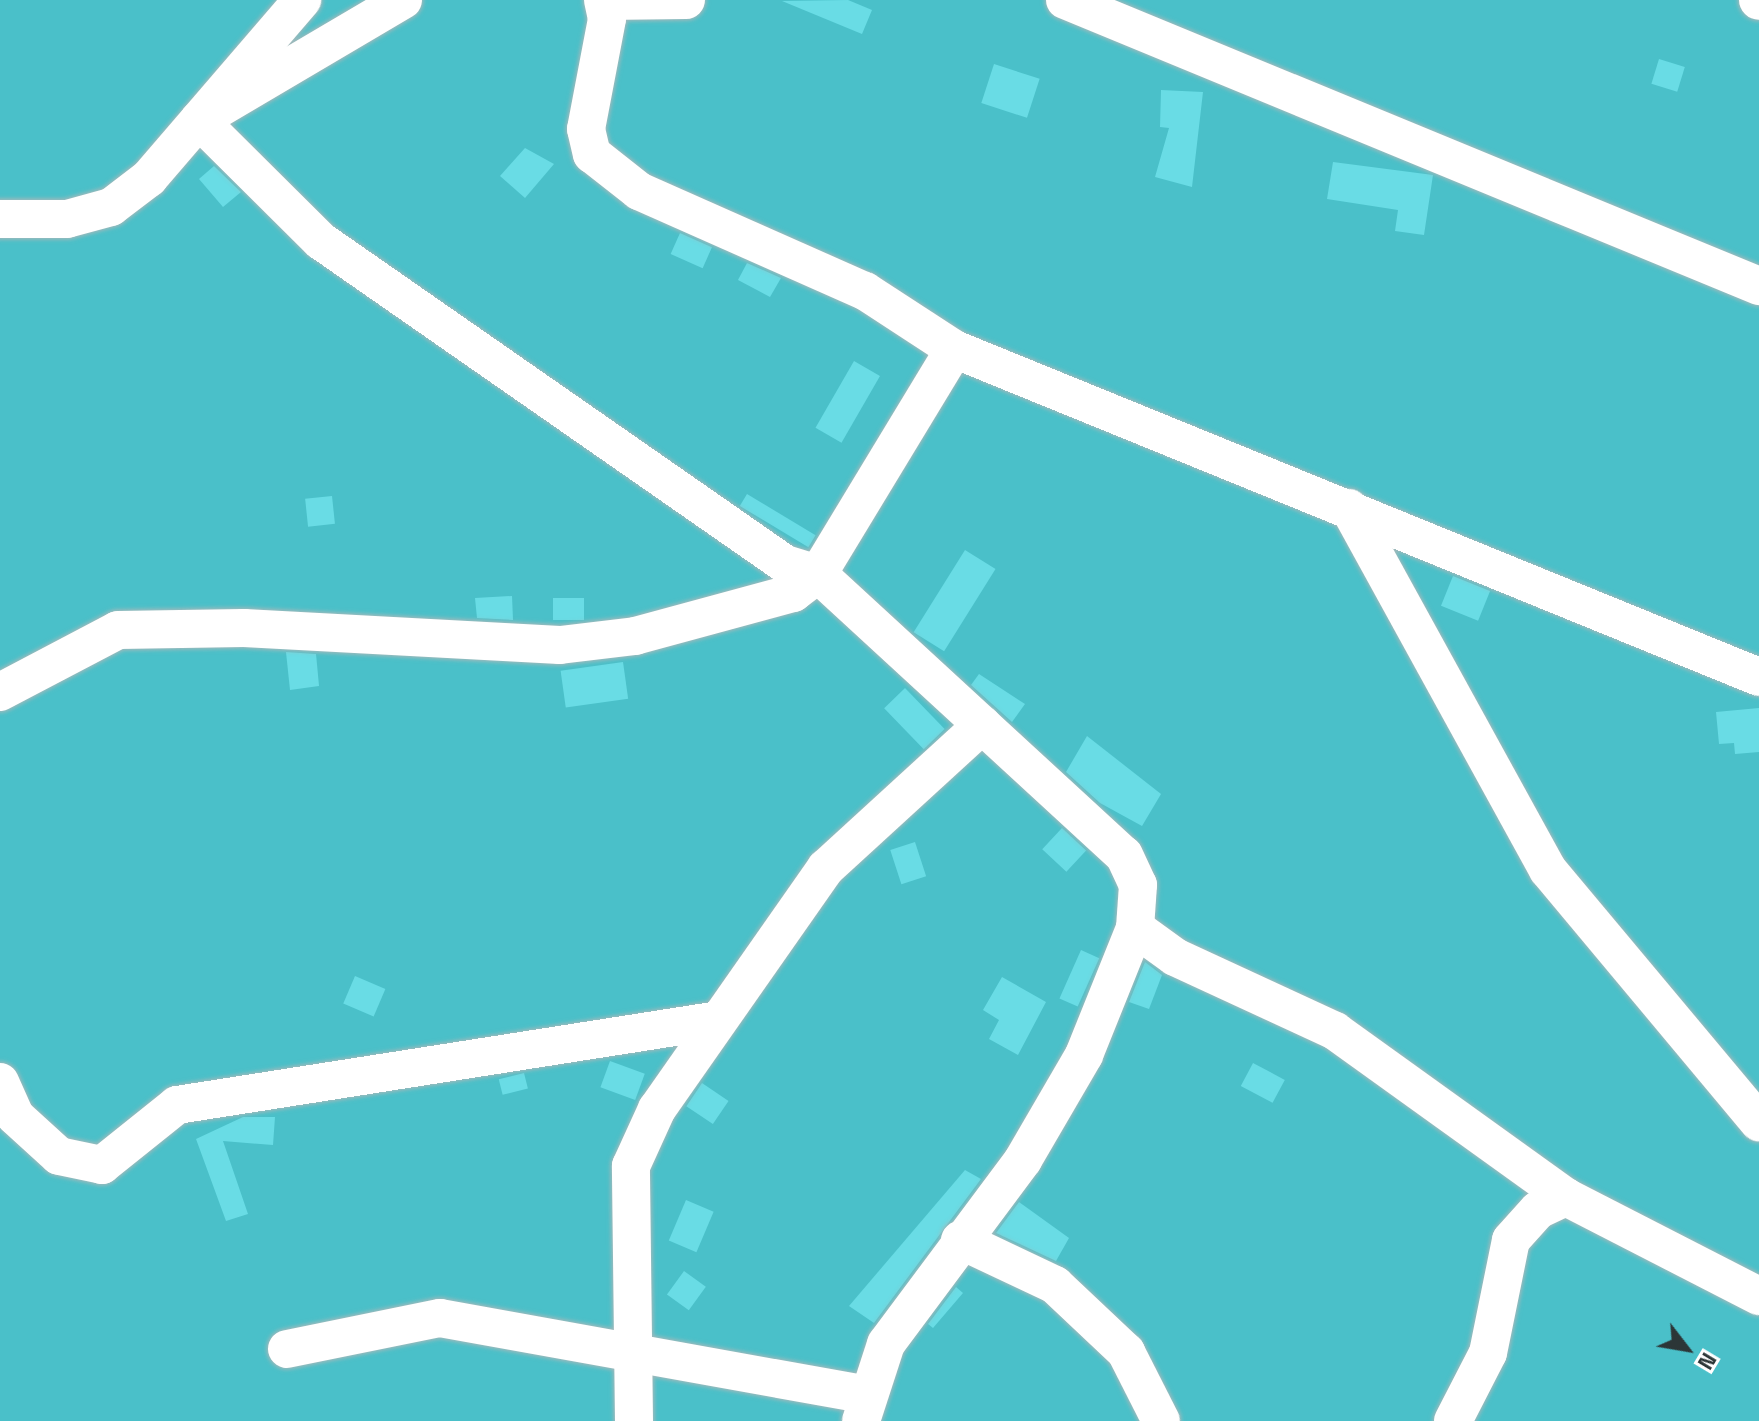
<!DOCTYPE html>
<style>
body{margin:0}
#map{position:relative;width:1759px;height:1421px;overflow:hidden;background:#d0e9eb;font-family:"Space Grotesk",sans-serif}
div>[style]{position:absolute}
.forest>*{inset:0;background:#4ac0c9;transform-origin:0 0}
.building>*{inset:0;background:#69dce5;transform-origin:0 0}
.roads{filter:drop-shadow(0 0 2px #a1b9bb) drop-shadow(0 0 2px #a1b9bb)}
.minor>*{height:38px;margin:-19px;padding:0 19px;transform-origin:19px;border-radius:19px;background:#fff}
span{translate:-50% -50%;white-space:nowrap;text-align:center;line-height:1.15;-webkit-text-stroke:7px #fff;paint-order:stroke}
.north{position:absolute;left:1647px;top:1309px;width:80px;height:80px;-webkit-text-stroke:6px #fff;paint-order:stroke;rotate:121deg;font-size:22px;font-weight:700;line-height:32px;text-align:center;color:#2c3637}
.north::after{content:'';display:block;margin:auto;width:28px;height:36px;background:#2c3637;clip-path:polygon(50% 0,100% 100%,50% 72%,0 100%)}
</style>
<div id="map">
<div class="forest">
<i style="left:0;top:0;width:1759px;height:1421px"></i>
</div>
<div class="building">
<i style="clip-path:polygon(848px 0,872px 10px,862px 34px,782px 1px)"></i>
<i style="left:1659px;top:59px;width:27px;height:26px;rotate:17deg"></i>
<i style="left:994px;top:64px;width:48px;height:41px;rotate:18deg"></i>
<i style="clip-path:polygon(1161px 90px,1203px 92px,1192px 187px,1155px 177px,1169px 128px,1160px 127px)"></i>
<i style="clip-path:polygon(525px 148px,554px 164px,525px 198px,500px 176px)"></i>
<i style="clip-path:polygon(1333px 162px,1433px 175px,1424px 235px,1395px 231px,1398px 210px,1327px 199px)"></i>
<i style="clip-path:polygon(214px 166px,241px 192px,223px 207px,199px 179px)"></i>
<i style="left:680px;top:233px;width:35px;height:23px;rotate:24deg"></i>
<i style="clip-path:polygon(747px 263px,781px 278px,770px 297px,738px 280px)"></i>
<i style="left:854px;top:361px;width:30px;height:77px;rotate:30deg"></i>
<i style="left:747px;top:494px;width:80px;height:14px;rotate:31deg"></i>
<i style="left:332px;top:496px;width:28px;height:27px;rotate:84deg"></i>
<i style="left:965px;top:550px;width:36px;height:97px;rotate:32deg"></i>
<i style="left:1453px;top:576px;width:40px;height:32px;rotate:22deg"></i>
<i style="clip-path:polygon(512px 596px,513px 620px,477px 618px,475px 598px)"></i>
<i style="left:584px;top:598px;width:22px;height:31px;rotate:90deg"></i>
<i style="clip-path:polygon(286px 652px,316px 654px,319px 686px,290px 690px)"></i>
<i style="left:623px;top:662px;width:37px;height:63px;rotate:82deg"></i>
<i style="clip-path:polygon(979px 674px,1025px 704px,1012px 722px,971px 685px)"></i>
<i style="left:905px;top:688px;width:57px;height:29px;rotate:46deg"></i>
<i style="clip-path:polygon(1759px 708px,1759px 752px,1735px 754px,1734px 743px,1719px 744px,1716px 712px)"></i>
<i style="clip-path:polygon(1087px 736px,1161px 794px,1142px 826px,1100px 803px,1066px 772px)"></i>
<i style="left:1062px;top:828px;width:33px;height:29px;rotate:43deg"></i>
<i style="left:915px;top:842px;width:36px;height:26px;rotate:72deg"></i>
<i style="left:1081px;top:950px;width:20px;height:53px;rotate:24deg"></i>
<i style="clip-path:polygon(1145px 962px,1162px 975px,1149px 1009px,1129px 1002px)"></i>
<i style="left:355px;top:976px;width:33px;height:30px;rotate:23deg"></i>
<i style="clip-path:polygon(1002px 977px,1046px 1002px,1018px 1055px,989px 1039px,999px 1020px,983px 1010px)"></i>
<i style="left:610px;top:1061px;width:37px;height:28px;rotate:20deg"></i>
<i style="left:1253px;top:1063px;width:36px;height:26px;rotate:28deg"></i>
<i style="left:524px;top:1073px;width:16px;height:26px;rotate:76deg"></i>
<i style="left:702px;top:1083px;width:32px;height:28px;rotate:34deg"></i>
<i style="clip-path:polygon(243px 1117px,275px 1117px,273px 1145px,223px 1141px,248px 1214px,226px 1221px,196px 1139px)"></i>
<i style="clip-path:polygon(965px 1170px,981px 1179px,874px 1323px,849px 1306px)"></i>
<i style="left:686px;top:1200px;width:30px;height:44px;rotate:23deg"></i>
<i style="clip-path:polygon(1019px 1202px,1069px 1238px,1056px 1261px,996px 1233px)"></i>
<i style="left:684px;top:1271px;width:27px;height:29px;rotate:36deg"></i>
<i style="clip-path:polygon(956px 1287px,963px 1293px,933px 1328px,928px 1324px)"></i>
</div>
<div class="roads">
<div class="minor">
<i style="left:403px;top:0;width:237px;rotate:149.5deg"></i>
<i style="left:199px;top:120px;width:172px;rotate:44.8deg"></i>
<i style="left:321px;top:241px;width:565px;rotate:34.84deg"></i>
<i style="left:785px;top:564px;width:34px;rotate:17deg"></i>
<i style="left:818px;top:574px;width:415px;rotate:42.6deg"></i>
<i style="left:1124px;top:855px;width:33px;rotate:65deg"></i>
<i style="left:1138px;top:885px;width:43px;rotate:94deg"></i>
<i style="left:1135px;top:928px;width:137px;rotate:111.9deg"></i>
<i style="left:1084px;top:1055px;width:121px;rotate:120.2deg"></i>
<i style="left:1023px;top:1160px;width:229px;rotate:126.7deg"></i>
<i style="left:886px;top:1344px;width:81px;rotate:108deg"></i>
<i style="left:603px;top:0;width:19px;rotate:78deg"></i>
<i style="left:607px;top:19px;width:112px;rotate:100.8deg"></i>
<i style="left:586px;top:129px;width:26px;rotate:77deg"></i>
<i style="left:592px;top:154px;width:60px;rotate:38.2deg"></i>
<i style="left:639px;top:191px;width:247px;rotate:23.9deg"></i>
<i style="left:865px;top:291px;width:106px;rotate:33.1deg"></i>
<i style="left:954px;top:349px;width:869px;rotate:22.17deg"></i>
<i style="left:1065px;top:0;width:751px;rotate:22.4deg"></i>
<i style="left:1758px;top:0;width:1px;rotate:45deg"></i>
<i style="left:604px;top:1px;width:82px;rotate:-0.7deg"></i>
<i style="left:0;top:219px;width:67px"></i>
<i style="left:67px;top:219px;width:46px;rotate:-15.3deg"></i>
<i style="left:111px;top:207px;width:48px;rotate:-37.3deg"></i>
<i style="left:149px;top:178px;width:235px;rotate:-49.3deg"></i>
<i style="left:1349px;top:508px;width:413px;rotate:61.2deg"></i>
<i style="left:1548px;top:870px;width:329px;rotate:50.1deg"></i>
<i style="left:0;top:692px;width:133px;rotate:-27.7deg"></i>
<i style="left:118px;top:630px;width:126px;rotate:-0.9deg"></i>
<i style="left:244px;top:628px;width:316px;rotate:3.1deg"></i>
<i style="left:560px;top:645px;width:76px;rotate:-6.8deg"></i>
<i style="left:635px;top:636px;width:164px;rotate:-15.2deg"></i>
<i style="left:793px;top:593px;width:31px;rotate:-37deg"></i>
<i style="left:818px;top:574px;width:263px;rotate:-58.8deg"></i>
<i style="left:1135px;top:928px;width:49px;rotate:35.9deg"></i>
<i style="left:1175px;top:957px;width:176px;rotate:24.8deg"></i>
<i style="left:1335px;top:1031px;width:284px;rotate:35.7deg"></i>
<i style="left:1566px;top:1197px;width:217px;rotate:27.2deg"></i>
<i style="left:0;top:1082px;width:37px;rotate:66deg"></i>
<i style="left:15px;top:1116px;width:59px;rotate:42.3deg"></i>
<i style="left:59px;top:1156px;width:44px;rotate:11.8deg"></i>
<i style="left:102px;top:1165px;width:96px;rotate:-38.7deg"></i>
<i style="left:177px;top:1105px;width:543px;rotate:-8.91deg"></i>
<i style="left:960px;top:1240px;width:105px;rotate:25.3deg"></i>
<i style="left:1055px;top:1285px;width:98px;rotate:43.3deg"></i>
<i style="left:1126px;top:1352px;width:77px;rotate:63.1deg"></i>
<i style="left:287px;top:1349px;width:156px;rotate:-11.5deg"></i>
<i style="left:440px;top:1318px;width:431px;rotate:10.2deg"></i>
<i style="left:634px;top:1421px;width:255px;rotate:-90.7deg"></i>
<i style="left:631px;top:1166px;width:63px;rotate:-65.5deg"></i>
<i style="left:657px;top:1109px;width:294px;rotate:-55deg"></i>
<i style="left:826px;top:868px;width:212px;rotate:-42.5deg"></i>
<i style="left:1453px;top:1421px;width:76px;rotate:-62.8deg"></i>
<i style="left:1488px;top:1353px;width:115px;rotate:-78.5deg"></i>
<i style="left:1511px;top:1240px;width:40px;rotate:-48deg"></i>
<i style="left:1538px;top:1210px;width:31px;rotate:-25deg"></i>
</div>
</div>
<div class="north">N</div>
</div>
